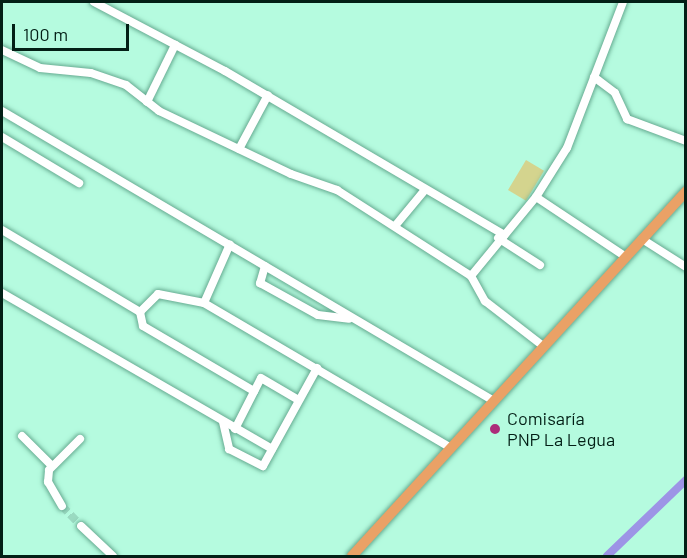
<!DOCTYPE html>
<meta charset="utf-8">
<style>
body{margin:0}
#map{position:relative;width:687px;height:558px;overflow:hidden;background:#b5fbdf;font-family:Barlow,sans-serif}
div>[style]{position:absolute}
.green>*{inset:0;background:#d4d48e;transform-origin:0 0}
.canal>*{height:8px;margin:-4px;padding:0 4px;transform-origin:4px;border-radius:4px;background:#9d94e6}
.minor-tunnel>*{height:8px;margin-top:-4px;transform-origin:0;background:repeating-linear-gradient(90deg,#9adac1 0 8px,transparent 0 12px)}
.roads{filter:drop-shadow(0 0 2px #66ab91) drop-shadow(0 0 2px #66ab91)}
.minor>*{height:8px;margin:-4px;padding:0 4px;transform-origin:4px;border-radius:4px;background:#fff}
.major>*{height:10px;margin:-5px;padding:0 5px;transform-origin:5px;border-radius:5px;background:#eaa166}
.dots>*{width:16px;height:16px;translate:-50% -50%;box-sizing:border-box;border:3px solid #b5fbdf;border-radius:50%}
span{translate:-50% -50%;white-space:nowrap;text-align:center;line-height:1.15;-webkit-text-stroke:4.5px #b5fbdf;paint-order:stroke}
.poi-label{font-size:18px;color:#031f16}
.left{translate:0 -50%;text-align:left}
.frame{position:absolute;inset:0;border:3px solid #031f16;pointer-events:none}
.scale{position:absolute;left:12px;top:24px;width:117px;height:27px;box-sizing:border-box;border:3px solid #031f16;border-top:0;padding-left:8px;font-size:18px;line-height:21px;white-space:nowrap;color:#031f16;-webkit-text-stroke:4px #b5fbdf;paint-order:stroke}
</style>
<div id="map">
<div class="green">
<i style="left:526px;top:160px;width:21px;height:35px;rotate:31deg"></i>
</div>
<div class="canal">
<i style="left:607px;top:556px;width:110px;rotate:-43.9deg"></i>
</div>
<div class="minor-tunnel">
<i style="left:62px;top:506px;width:28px;rotate:46deg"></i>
</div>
<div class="roads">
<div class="minor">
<i style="left:94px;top:2px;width:148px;rotate:27.8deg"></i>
<i style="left:225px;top:71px;width:324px;rotate:30.4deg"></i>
<i style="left:2px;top:50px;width:42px;rotate:25.3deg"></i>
<i style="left:40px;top:68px;width:51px;rotate:5.6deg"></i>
<i style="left:91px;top:73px;width:37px;rotate:19deg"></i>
<i style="left:126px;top:85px;width:42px;rotate:38.2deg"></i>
<i style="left:159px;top:111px;width:146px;rotate:25.5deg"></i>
<i style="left:291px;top:174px;width:49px;rotate:19.2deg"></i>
<i style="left:337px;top:190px;width:159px;rotate:32.7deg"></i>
<i style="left:471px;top:276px;width:29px;rotate:61deg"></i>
<i style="left:485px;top:301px;width:73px;rotate:37.8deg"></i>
<i style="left:594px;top:77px;width:26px;rotate:37deg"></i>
<i style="left:615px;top:93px;width:29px;rotate:65deg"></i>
<i style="left:627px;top:119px;width:63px;rotate:20.4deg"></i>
<i style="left:147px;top:102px;width:64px;rotate:-63.8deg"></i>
<i style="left:2px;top:111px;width:571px;rotate:30.52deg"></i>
<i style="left:2px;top:137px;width:90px;rotate:30.9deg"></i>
<i style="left:239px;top:149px;width:61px;rotate:-61.8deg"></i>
<i style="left:536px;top:197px;width:108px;rotate:33.7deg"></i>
<i style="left:395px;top:226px;width:45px;rotate:-50.4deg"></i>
<i style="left:2px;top:230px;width:161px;rotate:30.7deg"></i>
<i style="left:140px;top:312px;width:25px;rotate:-45deg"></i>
<i style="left:158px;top:294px;width:47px;rotate:11.1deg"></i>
<i style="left:204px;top:303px;width:283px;rotate:30.4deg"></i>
<i style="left:498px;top:238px;width:50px;rotate:32.7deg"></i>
<i style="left:642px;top:239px;width:52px;rotate:32.5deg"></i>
<i style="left:265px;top:266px;width:18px;rotate:106deg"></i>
<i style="left:260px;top:283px;width:66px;rotate:28.9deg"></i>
<i style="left:318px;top:315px;width:31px;rotate:7deg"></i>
<i style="left:471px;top:276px;width:102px;rotate:-50.6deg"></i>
<i style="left:536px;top:197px;width:58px;rotate:-57.7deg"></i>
<i style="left:567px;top:148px;width:156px;rotate:-69deg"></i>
<i style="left:2px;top:293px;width:312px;rotate:30deg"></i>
<i style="left:204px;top:303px;width:64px;rotate:-66.2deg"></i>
<i style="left:140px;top:312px;width:14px;rotate:78deg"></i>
<i style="left:143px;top:326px;width:129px;rotate:30.4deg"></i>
<i style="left:223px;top:422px;width:28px;rotate:77deg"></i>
<i style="left:229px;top:449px;width:38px;rotate:27deg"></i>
<i style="left:263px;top:466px;width:112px;rotate:-61.1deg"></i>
<i style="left:235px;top:429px;width:57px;rotate:-63deg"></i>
<i style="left:261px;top:378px;width:42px;rotate:30.3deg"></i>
<i style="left:22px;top:436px;width:42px;rotate:45deg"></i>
<i style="left:62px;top:506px;width:28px;rotate:-120deg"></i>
<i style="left:48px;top:482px;width:12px;rotate:-85deg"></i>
<i style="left:49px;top:470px;width:44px;rotate:-45deg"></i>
<i style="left:81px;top:526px;width:44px;rotate:43.2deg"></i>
</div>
<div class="major">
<i style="left:352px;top:556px;width:495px;rotate:-47.5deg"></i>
</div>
</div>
<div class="dots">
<i style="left:495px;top:429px;background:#ac2c7a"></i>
</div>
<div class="poi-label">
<span class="left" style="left:507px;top:429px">Comisaría<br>PNP La Legua</span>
</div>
<div class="frame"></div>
<div class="scale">100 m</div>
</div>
